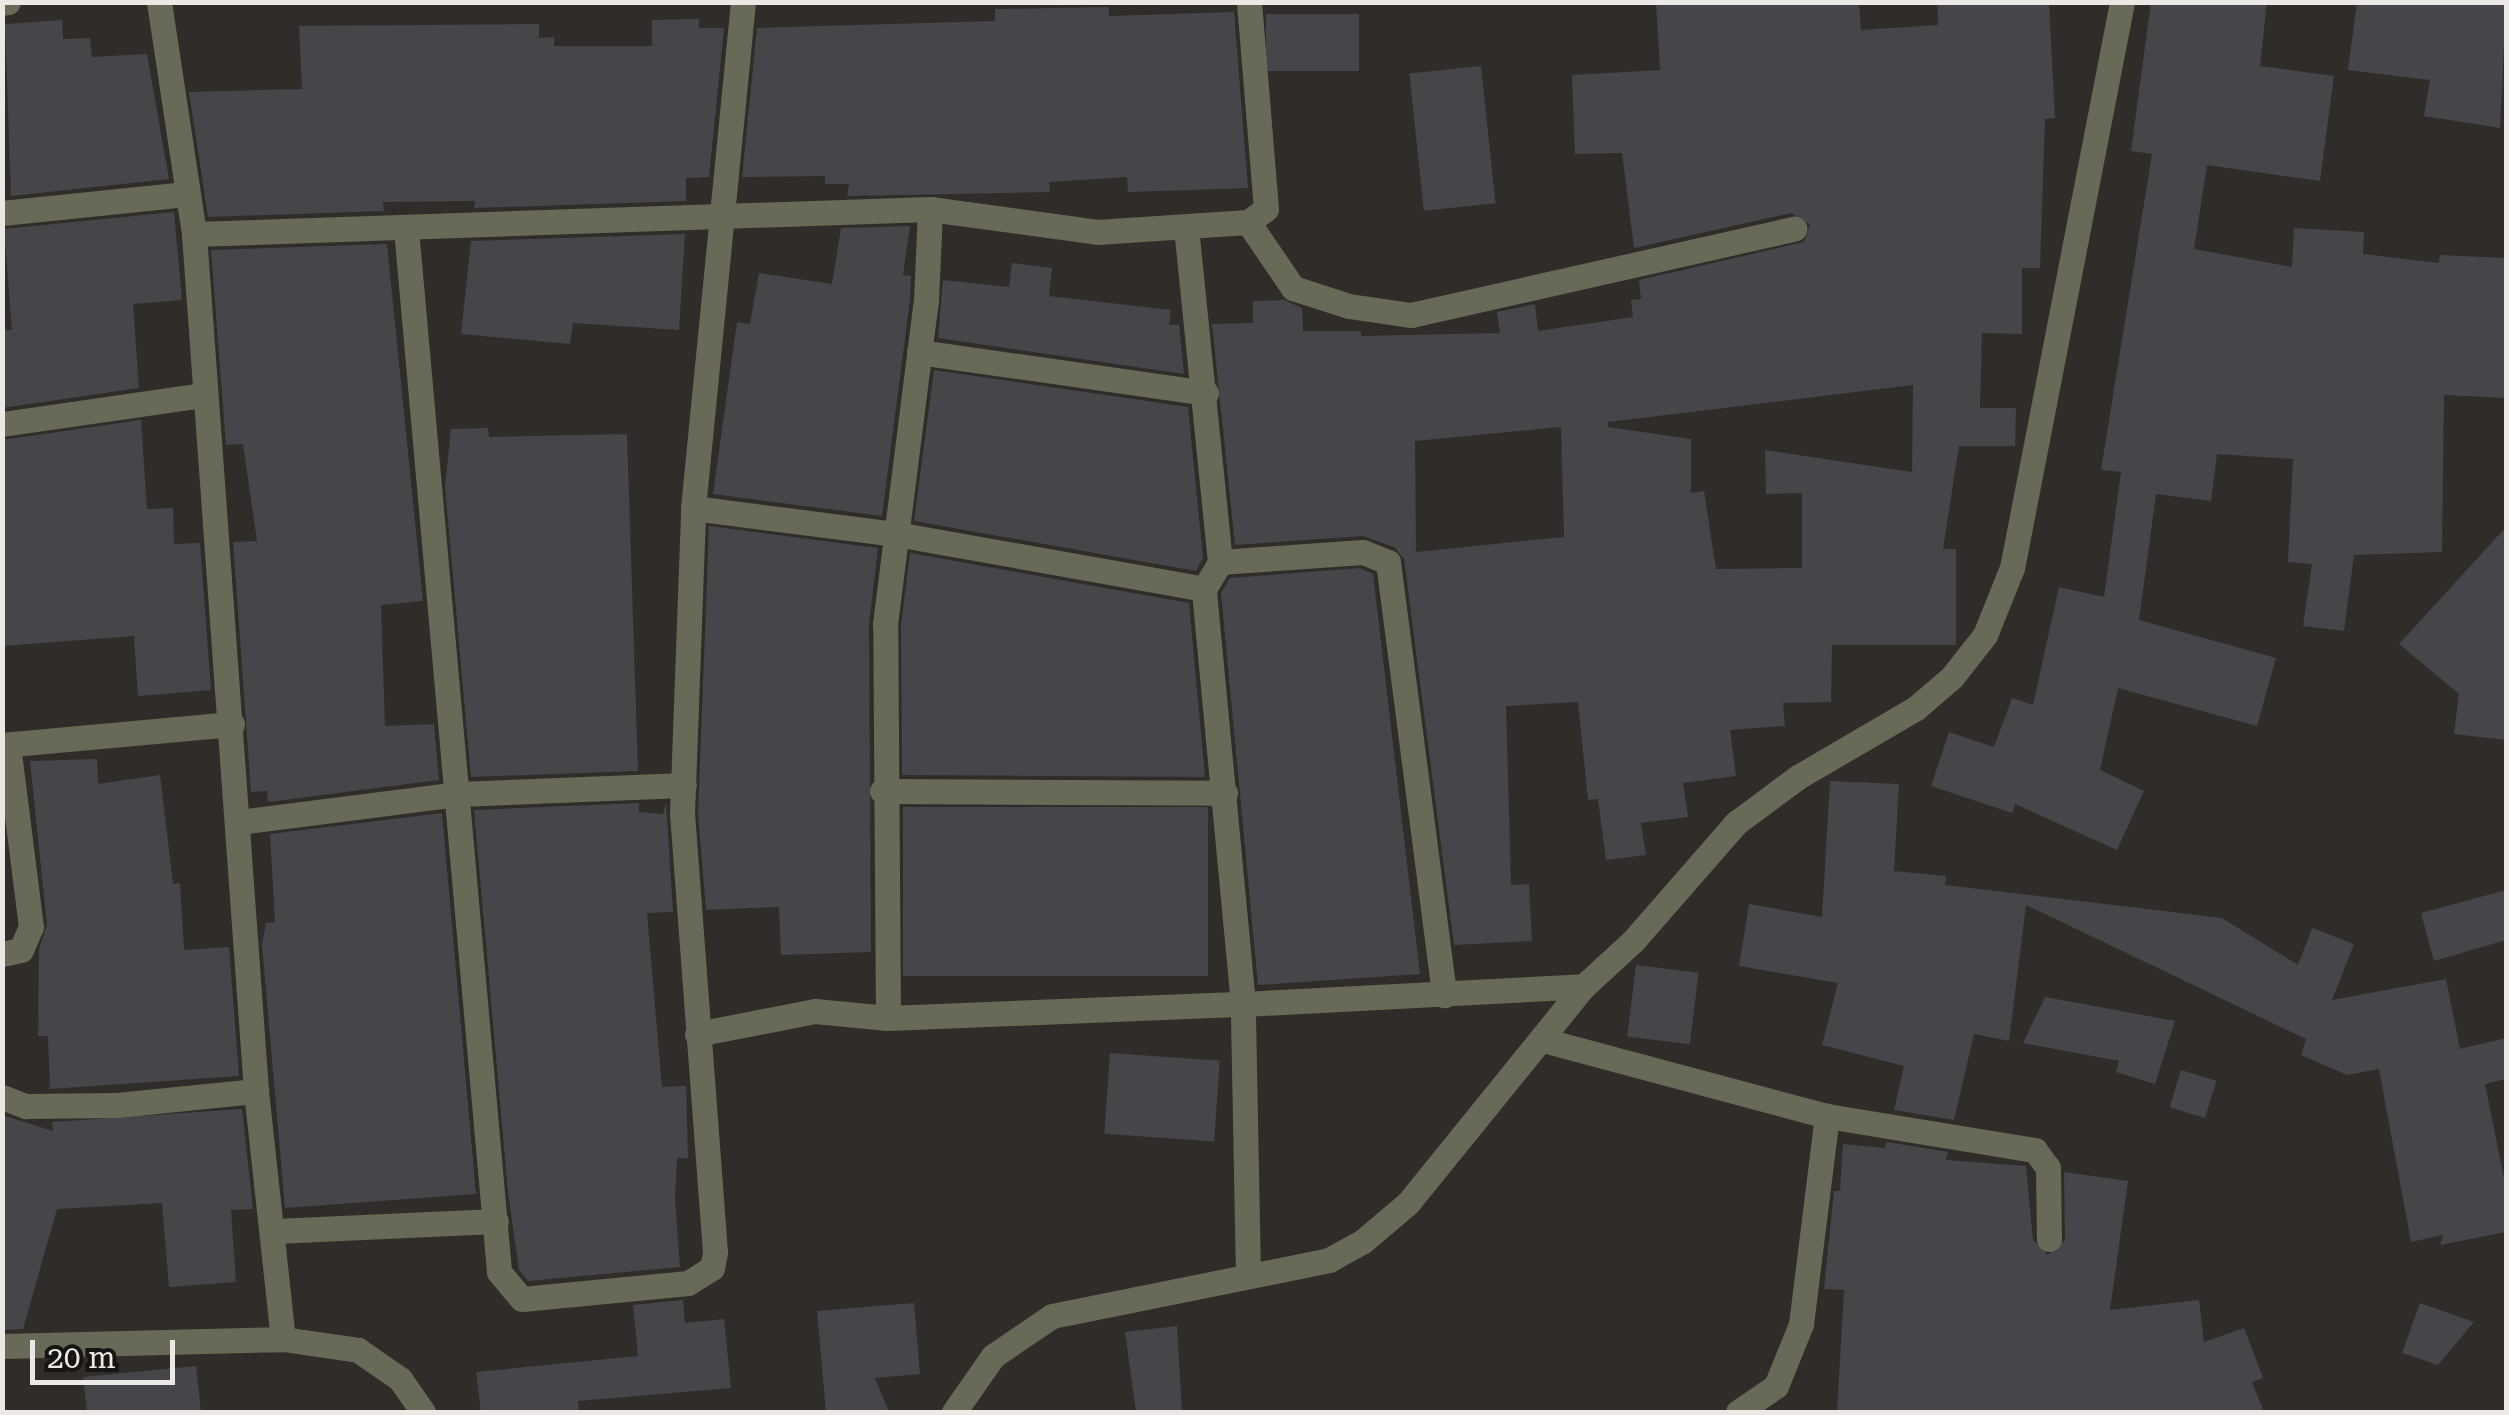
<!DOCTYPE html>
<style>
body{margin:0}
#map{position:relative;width:2509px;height:1415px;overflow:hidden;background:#302c29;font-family:"Roboto Serif",serif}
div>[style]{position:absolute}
.building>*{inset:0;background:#45454a;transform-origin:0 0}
.minor>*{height:25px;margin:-12.5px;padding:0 12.5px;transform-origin:12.5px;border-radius:12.5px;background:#696958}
span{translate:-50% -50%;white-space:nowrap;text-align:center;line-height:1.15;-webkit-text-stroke:10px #171513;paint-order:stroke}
.frame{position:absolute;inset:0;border:5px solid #ebe8e6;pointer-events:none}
.scale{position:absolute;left:30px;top:1340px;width:145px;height:45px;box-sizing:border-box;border:5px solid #ebe8e6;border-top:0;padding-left:12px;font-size:30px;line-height:35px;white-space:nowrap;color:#ebe8e6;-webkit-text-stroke:8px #171513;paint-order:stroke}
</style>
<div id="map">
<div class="building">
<i style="clip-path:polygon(evenodd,1656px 2px,1859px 2px,1861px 30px,1938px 25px,1937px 2px,2049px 2px,2055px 118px,2045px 119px,2040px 268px,2022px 268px,2022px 334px,1982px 333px,1980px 408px,2016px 408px,2015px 446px,1959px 446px,1943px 549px,1956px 549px,1956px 645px,1832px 645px,1831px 702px,1783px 703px,1785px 726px,1730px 730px,1736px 776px,1683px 783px,1688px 817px,1641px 823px,1646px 855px,1606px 860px,1598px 799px,1588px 800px,1578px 702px,1506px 706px,1511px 885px,1529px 884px,1532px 941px,1454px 945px,1404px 559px,1394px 547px,1363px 536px,1235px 545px,1212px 324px,1253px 323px,1253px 301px,1284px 300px,1302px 308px,1303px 331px,1361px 331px,1361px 336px,1500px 333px,1497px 312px,1535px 304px,1538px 331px,1633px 317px,1631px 300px,1641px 299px,1639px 280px,1804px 242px,1810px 225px,1791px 213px,1634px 248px,1622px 153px,1575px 154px,1572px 75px,1660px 70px,1656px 2px,1913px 385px,1912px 472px,1765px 450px,1766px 494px,1802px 493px,1802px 568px,1716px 569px,1704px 491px,1691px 493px,1691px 439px,1608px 427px,1608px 422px,1913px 385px,1656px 2px,1561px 427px,1564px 537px,1416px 552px,1415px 441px,1561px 427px)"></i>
<i style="clip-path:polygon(2151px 2px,2267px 2px,2260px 66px,2334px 76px,2320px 181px,2207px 165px,2194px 249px,2292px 267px,2294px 228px,2364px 232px,2363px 254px,2439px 263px,2440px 255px,2506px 258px,2506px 398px,2444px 395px,2442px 552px,2354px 555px,2344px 631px,2303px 626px,2312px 564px,2288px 562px,2293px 459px,2217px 454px,2211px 501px,2156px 494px,2139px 620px,2276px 658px,2257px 726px,2118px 688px,2100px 770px,2144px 791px,2117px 850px,2015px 804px,2012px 813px,1931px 786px,1949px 732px,1994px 747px,2012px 698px,2033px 705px,2059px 587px,2104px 597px,2121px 472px,2101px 470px,2152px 154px,2131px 151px)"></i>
<i style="clip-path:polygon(2357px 2px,2506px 2px,2500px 128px,2424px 116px,2430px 80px,2348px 70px)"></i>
<i style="clip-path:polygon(1109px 7px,1109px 16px,1234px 12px,1248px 188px,1128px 192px,1127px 177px,1049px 182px,1050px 192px,847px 196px,849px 184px,825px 184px,825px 176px,742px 177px,757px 28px,995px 21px,995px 9px)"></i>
<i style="left:1266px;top:14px;width:93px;height:57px"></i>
<i style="clip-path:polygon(699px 19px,699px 28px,724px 28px,709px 177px,686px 178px,686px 201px,474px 208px,475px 201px,383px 202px,384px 211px,208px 217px,189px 92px,302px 89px,299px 26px,539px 24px,539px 38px,554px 37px,554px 46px,652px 46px,652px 20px)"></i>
<i style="clip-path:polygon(62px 20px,63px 39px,90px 38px,92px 57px,147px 54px,169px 179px,11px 196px,5px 24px)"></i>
<i style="left:1481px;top:66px;width:138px;height:72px;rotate:84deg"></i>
<i style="clip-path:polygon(174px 212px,182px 300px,133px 304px,139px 388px,2px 408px,2px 330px,12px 330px,4px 229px)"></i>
<i style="clip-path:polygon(910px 226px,903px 275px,911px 276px,910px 300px,882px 516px,713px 494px,737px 322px,750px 324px,759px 273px,832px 284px,841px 228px)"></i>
<i style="clip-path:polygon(685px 234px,679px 330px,573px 323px,570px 344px,461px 334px,471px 241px)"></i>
<i style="clip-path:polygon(387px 244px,423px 601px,381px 605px,385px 726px,434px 724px,439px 780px,268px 802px,267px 791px,251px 792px,233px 542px,257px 541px,243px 444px,226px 445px,211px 250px)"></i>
<i style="clip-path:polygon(1012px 263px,1052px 268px,1049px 296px,1171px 310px,1169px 325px,1179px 325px,1184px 374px,938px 338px,943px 280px,1009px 287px)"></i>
<i style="clip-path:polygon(934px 370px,1188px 407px,1203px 558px,1196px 571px,914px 521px)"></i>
<i style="clip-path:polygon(141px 420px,147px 509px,173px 508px,174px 544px,200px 543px,211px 690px,138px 696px,134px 636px,2px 646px,2px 440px)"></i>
<i style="clip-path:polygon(488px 428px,489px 437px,627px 434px,638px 771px,471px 777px,445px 487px,451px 429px)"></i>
<i style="clip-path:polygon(709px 526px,878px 548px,869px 624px,871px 952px,781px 955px,779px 907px,706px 910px,698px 814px)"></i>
<i style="clip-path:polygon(2506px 527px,2506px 740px,2454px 734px,2459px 694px,2399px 644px)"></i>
<i style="clip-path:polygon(910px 553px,1189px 603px,1205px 777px,902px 775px,901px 625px)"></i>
<i style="clip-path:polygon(1360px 568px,1373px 574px,1420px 974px,1258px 985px,1221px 593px,1230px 578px)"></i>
<i style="clip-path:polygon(97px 759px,98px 784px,160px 775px,173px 884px,180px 883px,184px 950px,229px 947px,239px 1076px,50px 1089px,48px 1036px,38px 1036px,39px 949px,47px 925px,30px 761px)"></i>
<i style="clip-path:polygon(1830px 781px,1899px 784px,1894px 871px,1946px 876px,1945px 885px,2222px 918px,2298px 965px,2312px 928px,2354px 944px,2332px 1000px,2446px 979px,2460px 1049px,2506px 1038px,2506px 1079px,2485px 1084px,2506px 1188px,2506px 1232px,2440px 1245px,2443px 1235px,2411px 1242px,2379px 1069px,2347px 1075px,2301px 1055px,2306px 1039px,2026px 905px,2009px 1041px,1974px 1034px,1954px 1120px,1894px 1110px,1904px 1066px,1822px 1045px,1838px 983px,1739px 966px,1749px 904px,1822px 917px)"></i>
<i style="clip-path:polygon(666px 802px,673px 912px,647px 913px,662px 1087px,686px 1086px,688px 1158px,677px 1158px,675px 1200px,680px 1267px,528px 1281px,519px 1270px,508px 1192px,474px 810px,639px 803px,639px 812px,663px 814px)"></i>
<i style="left:903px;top:807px;width:305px;height:169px"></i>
<i style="clip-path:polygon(442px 813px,476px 1194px,285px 1208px,262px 945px,266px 923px,275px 922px,270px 834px)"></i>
<i style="clip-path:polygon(2506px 890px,2506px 940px,2434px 961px,2421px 913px)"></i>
<i style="left:1636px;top:965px;width:63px;height:72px;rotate:7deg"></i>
<i style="clip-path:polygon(2045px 997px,2175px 1021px,2155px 1084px,2116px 1072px,2119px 1061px,2023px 1043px)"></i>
<i style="left:1110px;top:1053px;width:110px;height:81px;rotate:4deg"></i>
<i style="left:2181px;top:1070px;width:37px;height:39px;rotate:17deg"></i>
<i style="clip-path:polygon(242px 1109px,253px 1209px,231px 1210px,236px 1282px,169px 1287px,162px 1203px,57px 1209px,23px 1329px,2px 1330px,2px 1115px,53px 1131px,52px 1122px)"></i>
<i style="clip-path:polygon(1887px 1142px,1948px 1152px,1946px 1160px,2026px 1166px,2033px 1240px,2048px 1255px,2065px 1240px,2064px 1172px,2128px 1181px,2110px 1310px,2199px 1300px,2204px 1342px,2244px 1328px,2263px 1378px,2252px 1382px,2264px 1412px,1837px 1412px,1844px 1290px,1824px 1289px,1834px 1191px,1840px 1191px,1843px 1144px,1885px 1148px)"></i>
<i style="clip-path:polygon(683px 1300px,685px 1323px,724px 1319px,731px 1388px,578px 1401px,579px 1412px,481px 1412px,476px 1372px,638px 1356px,633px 1305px)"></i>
<i style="clip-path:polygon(914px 1303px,920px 1374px,875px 1378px,889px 1412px,826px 1412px,817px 1311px)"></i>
<i style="clip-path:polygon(2420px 1303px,2474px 1322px,2438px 1365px,2402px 1353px)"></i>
<i style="clip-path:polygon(1177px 1326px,1182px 1412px,1136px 1412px,1125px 1332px)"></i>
<i style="clip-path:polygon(196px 1366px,201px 1412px,87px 1412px,83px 1377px)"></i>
</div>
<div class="minor">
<i style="left:159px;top:2px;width:235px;rotate:81.4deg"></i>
<i style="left:194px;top:234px;width:859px;rotate:85.86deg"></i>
<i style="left:256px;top:1091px;width:249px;rotate:83.8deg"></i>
<i style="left:2px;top:3px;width:6px;rotate:-9deg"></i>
<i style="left:2px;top:213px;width:185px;rotate:-5.9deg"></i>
<i style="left:1248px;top:222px;width:80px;rotate:55.7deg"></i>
<i style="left:1293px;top:288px;width:59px;rotate:17.8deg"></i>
<i style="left:1349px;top:306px;width:63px;rotate:8.3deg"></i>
<i style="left:1411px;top:315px;width:393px;rotate:-12.7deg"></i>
<i style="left:406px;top:229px;width:1047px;rotate:84.9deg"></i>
<i style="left:499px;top:1272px;width:35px;rotate:50deg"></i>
<i style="left:522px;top:1299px;width:167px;rotate:-5.5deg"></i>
<i style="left:688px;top:1283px;width:28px;rotate:-32deg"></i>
<i style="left:712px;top:1268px;width:16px;rotate:-79deg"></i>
<i style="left:715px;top:1252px;width:439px;rotate:-94.3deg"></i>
<i style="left:682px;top:814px;width:306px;rotate:-87.9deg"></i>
<i style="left:693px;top:508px;width:508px;rotate:-84.36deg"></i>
<i style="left:194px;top:234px;width:736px;rotate:-1.95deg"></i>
<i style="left:930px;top:209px;width:169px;rotate:7.8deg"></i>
<i style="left:1097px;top:232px;width:151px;rotate:-3.8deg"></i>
<i style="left:1248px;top:222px;width:22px;rotate:-36deg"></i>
<i style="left:1266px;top:209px;width:208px;rotate:-94.7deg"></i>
<i style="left:919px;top:352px;width:290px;rotate:8.1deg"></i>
<i style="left:2px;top:424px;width:204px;rotate:-8.2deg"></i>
<i style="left:693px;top:508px;width:205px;rotate:7.3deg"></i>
<i style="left:896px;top:534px;width:313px;rotate:10.1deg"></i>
<i style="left:1220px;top:562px;width:143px;rotate:-4deg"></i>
<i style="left:1363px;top:552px;width:27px;rotate:22deg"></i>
<i style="left:1388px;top:562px;width:437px;rotate:82.6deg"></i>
<i style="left:2px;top:745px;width:231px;rotate:-5.2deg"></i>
<i style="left:882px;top:791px;width:343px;rotate:0.3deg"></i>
<i style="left:239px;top:822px;width:222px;rotate:-7.3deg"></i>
<i style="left:459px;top:794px;width:225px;rotate:-2.3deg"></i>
<i style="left:2px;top:954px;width:19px;rotate:-12deg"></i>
<i style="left:21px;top:950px;width:25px;rotate:-67deg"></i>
<i style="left:31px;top:927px;width:183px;rotate:-97.2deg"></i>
<i style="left:888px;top:1018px;width:394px;rotate:-90.4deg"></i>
<i style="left:885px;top:624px;width:326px;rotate:-82.8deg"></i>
<i style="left:926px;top:301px;width:92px;rotate:-87.5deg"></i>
<i style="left:697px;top:1034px;width:120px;rotate:-11deg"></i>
<i style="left:815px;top:1011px;width:73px;rotate:5.5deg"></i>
<i style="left:888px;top:1018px;width:355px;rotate:-2.3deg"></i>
<i style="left:1243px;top:1004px;width:417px;rotate:-95.4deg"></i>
<i style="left:1204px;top:589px;width:31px;rotate:-59deg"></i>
<i style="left:1220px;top:562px;width:335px;rotate:-95.8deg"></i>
<i style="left:1543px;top:1040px;width:294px;rotate:15deg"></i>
<i style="left:1827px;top:1116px;width:211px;rotate:9.3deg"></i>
<i style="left:2035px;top:1150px;width:22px;rotate:54deg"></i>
<i style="left:2048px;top:1168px;width:71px;rotate:89.2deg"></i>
<i style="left:2px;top:1097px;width:26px;rotate:21deg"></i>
<i style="left:26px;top:1106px;width:91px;rotate:-0.6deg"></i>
<i style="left:117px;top:1105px;width:140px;rotate:-5.8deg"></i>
<i style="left:275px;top:1231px;width:221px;rotate:-2.6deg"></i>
<i style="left:1248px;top:1276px;width:272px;rotate:-91.1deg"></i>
<i style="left:1243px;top:1004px;width:341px;rotate:-3deg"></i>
<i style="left:2px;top:1346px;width:281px;rotate:-1.4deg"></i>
<i style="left:283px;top:1339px;width:76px;rotate:8.3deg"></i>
<i style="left:358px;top:1350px;width:51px;rotate:34.6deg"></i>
<i style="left:400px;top:1379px;width:40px;rotate:55.1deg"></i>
<i style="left:954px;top:1412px;width:68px;rotate:-55.1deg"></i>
<i style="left:993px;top:1356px;width:71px;rotate:-34.1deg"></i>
<i style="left:1052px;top:1316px;width:283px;rotate:-11.4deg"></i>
<i style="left:1329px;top:1260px;width:38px;rotate:-29deg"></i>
<i style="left:1362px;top:1242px;width:60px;rotate:-40.3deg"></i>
<i style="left:1408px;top:1203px;width:279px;rotate:-51deg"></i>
<i style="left:1584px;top:986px;width:67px;rotate:-42.6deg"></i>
<i style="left:1633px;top:941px;width:157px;rotate:-48.9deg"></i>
<i style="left:1736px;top:823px;width:77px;rotate:-36.6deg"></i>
<i style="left:1798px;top:777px;width:137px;rotate:-30.3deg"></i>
<i style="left:1916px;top:708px;width:48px;rotate:-40.7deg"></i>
<i style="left:1952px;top:677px;width:53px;rotate:-51.8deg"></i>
<i style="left:1985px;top:635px;width:72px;rotate:-68.1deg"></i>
<i style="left:2012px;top:568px;width:577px;rotate:-79deg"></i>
<i style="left:1738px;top:1412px;width:46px;rotate:-34.4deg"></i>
<i style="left:1776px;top:1386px;width:67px;rotate:-68deg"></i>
<i style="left:1801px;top:1324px;width:210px;rotate:-82.9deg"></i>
</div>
<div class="frame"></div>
<div class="scale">20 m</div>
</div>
